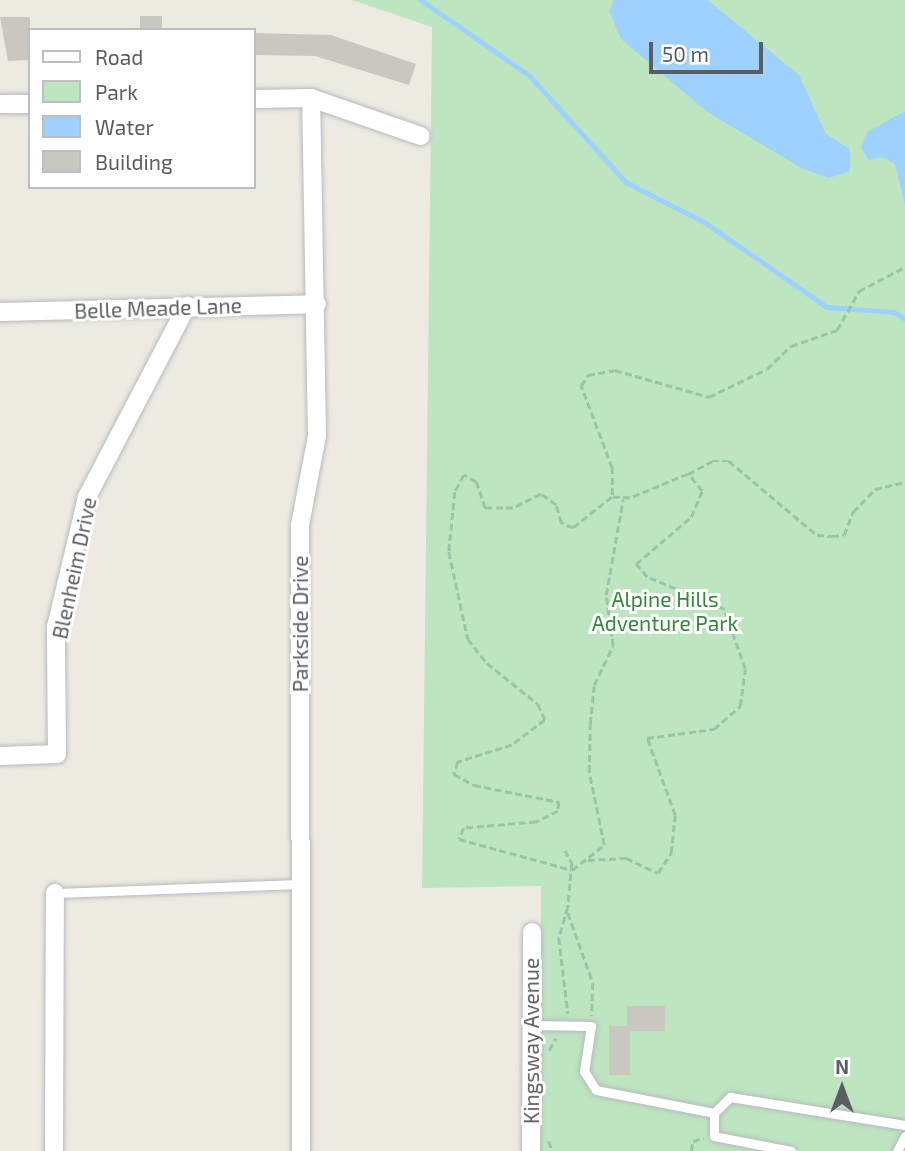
<!DOCTYPE html>
<style>
body{margin:0}
#map{position:relative;width:905px;height:1151px;overflow:hidden;background:#edebe1;font-family:"Exo 2",sans-serif}
div>[style]{position:absolute}
.green>*{inset:0;background:#bde5bf}
.water>*{inset:0;background:#9fd1ff}
.stream>*{height:4.5px;margin:-2.25px;padding:0 2.25px;transform-origin:2.25px;border-radius:2.25px;background:#9fd1ff}
.building>*{inset:0;background:#cac7c0;transform-origin:0 0}
.path>*{height:2.5px;margin-top:-1.25px;transform-origin:0;background:repeating-linear-gradient(90deg,#96c6a6 0 7px,transparent 0 10.5px)}
.roads{filter:drop-shadow(0 0 2px #b7b9be) drop-shadow(0 0 2px #b7b9be)}
.lane>*{height:9px;margin:-4.5px;padding:0 4.5px;transform-origin:4.5px;border-radius:4.5px;background:#fff}
.street>*{height:18px;margin:-9px;padding:0 9px;transform-origin:9px;border-radius:9px;background:#fff}
span{translate:-50% -50%;white-space:nowrap;text-align:center;line-height:1.15;-webkit-text-stroke:6px #fff;paint-order:stroke}
.street-label{font-size:21px;color:#5a5d62}
.park-label{font-size:21px;color:#35863c}
.legend{position:absolute;left:28px;top:28px;width:228px;height:161px;box-sizing:border-box;background:#fff;border:2px solid #bdbec0;margin:0;padding:9px 12px;list-style:none;font-size:21px;color:#5a5d62}
.legend li{display:flex;align-items:center;gap:14px;height:35px}
.legend b{width:35px;border:2px solid #bdbec0}
.north{position:absolute;left:807px;top:1053px;width:70px;height:70px;-webkit-text-stroke:5px #fff;paint-order:stroke;rotate:0deg;font-size:19px;font-weight:700;line-height:28px;text-align:center;color:#5a5d62}
.north::after{content:'';display:block;margin:auto;width:24px;height:32px;background:#5a5d62;clip-path:polygon(50% 0,100% 100%,50% 72%,0 100%)}
.scale{position:absolute;left:649px;top:42px;width:114px;height:32px;box-sizing:border-box;border:4px solid #5a5d62;border-top:0;padding-left:9px;font-size:21px;line-height:24px;white-space:nowrap;color:#5a5d62;-webkit-text-stroke:5px #fff;paint-order:stroke}
</style>
<div id="map">
<div class="green">
<i style="clip-path:polygon(352px 0,905px 0,905px 1151px,540px 1151px,541px 886px,422px 888px,432px 27px)"></i>
</div>
<div class="water">
<i style="clip-path:polygon(614px 0,708px 0,799px 75px,826px 134px,850px 149px,850px 171px,829px 178px,803px 169px,706px 111px,621px 39px,609px 11px)"></i>
<i style="clip-path:polygon(905px 111px,905px 205px,895px 164px,882px 157px,868px 160px,861px 147px,867px 132px)"></i>
</div>
<div class="stream">
<i style="left:421px;top:0;width:131px;rotate:34.8deg"></i>
<i style="left:529px;top:75px;width:144px;rotate:47.8deg"></i>
<i style="left:626px;top:182px;width:90px;rotate:27.1deg"></i>
<i style="left:706px;top:223px;width:147px;rotate:34.8deg"></i>
<i style="left:827px;top:307px;width:67px;rotate:4.3deg"></i>
<i style="left:894px;top:312px;width:13px;rotate:32deg"></i>
</div>
<div class="building">
<i style="left:140px;top:16px;width:22px;height:14px"></i>
<i style="clip-path:polygon(0 17px,30px 17px,30px 60px,8px 61px)"></i>
<i style="clip-path:polygon(254px 33px,331px 35px,416px 64px,409px 85px,315px 56px,254px 55px)"></i>
<i style="clip-path:polygon(627px 1006px,665px 1006px,665px 1031px,630px 1031px,630px 1075px,609px 1075px,609px 1026px,627px 1026px)"></i>
</div>
<div class="path">
<i style="left:688px;top:474px;width:27px;rotate:-28deg"></i>
<i style="left:712px;top:461px;width:17px"></i>
<i style="left:729px;top:461px;width:115px;rotate:40.1deg"></i>
<i style="left:817px;top:535px;width:15px;rotate:4deg"></i>
<i style="left:832px;top:536px;width:12px;rotate:-5deg"></i>
<i style="left:844px;top:535px;width:25px;rotate:-69deg"></i>
<i style="left:853px;top:512px;width:32px;rotate:-46deg"></i>
<i style="left:875px;top:489px;width:31px;rotate:-13deg"></i>
<i style="left:612px;top:495px;width:27px;rotate:-90deg"></i>
<i style="left:612px;top:468px;width:88px;rotate:-110.7deg"></i>
<i style="left:581px;top:386px;width:13px;rotate:-58deg"></i>
<i style="left:588px;top:375px;width:27px;rotate:-10deg"></i>
<i style="left:615px;top:370px;width:98px;rotate:16deg"></i>
<i style="left:709px;top:397px;width:64px;rotate:-25.8deg"></i>
<i style="left:767px;top:369px;width:33px;rotate:-44deg"></i>
<i style="left:791px;top:346px;width:49px;rotate:-19.2deg"></i>
<i style="left:837px;top:330px;width:45px;rotate:-60.6deg"></i>
<i style="left:859px;top:291px;width:52px;rotate:-27.6deg"></i>
<i style="left:565px;top:850px;width:15px;rotate:62deg"></i>
<i style="left:572px;top:863px;width:44px;rotate:95.2deg"></i>
<i style="left:588px;top:860px;width:38px;rotate:-3deg"></i>
<i style="left:626px;top:858px;width:35px;rotate:25deg"></i>
<i style="left:658px;top:873px;width:24px;rotate:-57deg"></i>
<i style="left:671px;top:853px;width:38px;rotate:-84deg"></i>
<i style="left:675px;top:815px;width:82px;rotate:-110deg"></i>
<i style="left:647px;top:738px;width:68px;rotate:-7.7deg"></i>
<i style="left:714px;top:729px;width:35px;rotate:-41deg"></i>
<i style="left:740px;top:706px;width:37px;rotate:-82deg"></i>
<i style="left:745px;top:669px;width:64px;rotate:-109.3deg"></i>
<i style="left:724px;top:609px;width:83px;rotate:-157.4deg"></i>
<i style="left:647px;top:577px;width:17px;rotate:-130deg"></i>
<i style="left:636px;top:564px;width:72px;rotate:-40.5deg"></i>
<i style="left:691px;top:517px;width:28px;rotate:-67deg"></i>
<i style="left:702px;top:491px;width:22px;rotate:-129deg"></i>
<i style="left:688px;top:474px;width:63px;rotate:157.5deg"></i>
<i style="left:630px;top:498px;width:18px;rotate:-177deg"></i>
<i style="left:612px;top:497px;width:50px;rotate:141.5deg"></i>
<i style="left:573px;top:528px;width:13px;rotate:-157deg"></i>
<i style="left:561px;top:523px;width:19px;rotate:-106deg"></i>
<i style="left:556px;top:505px;width:19px;rotate:-144deg"></i>
<i style="left:541px;top:494px;width:31px;rotate:153deg"></i>
<i style="left:513px;top:508px;width:28px;rotate:180deg"></i>
<i style="left:485px;top:508px;width:28px;rotate:-109deg"></i>
<i style="left:476px;top:482px;width:14px;rotate:-150deg"></i>
<i style="left:464px;top:475px;width:19px;rotate:118deg"></i>
<i style="left:455px;top:492px;width:60px;rotate:95.7deg"></i>
<i style="left:449px;top:552px;width:89px;rotate:77.7deg"></i>
<i style="left:468px;top:639px;width:31px;rotate:52deg"></i>
<i style="left:487px;top:663px;width:65px;rotate:38.8deg"></i>
<i style="left:538px;top:704px;width:17px;rotate:66deg"></i>
<i style="left:545px;top:720px;width:41px;rotate:142.9deg"></i>
<i style="left:512px;top:745px;width:57px;rotate:162.5deg"></i>
<i style="left:458px;top:762px;width:13px;rotate:108deg"></i>
<i style="left:454px;top:774px;width:23px;rotate:29deg"></i>
<i style="left:474px;top:785px;width:87px;rotate:11.3deg"></i>
<i style="left:559px;top:802px;width:9px;rotate:96deg"></i>
<i style="left:558px;top:811px;width:25px;rotate:153deg"></i>
<i style="left:536px;top:822px;width:72px;rotate:175.2deg"></i>
<i style="left:464px;top:828px;width:12px;rotate:114deg"></i>
<i style="left:459px;top:839px;width:117px;rotate:15.3deg"></i>
<i style="left:572px;top:870px;width:41px;rotate:-38deg"></i>
<i style="left:604px;top:845px;width:75px;rotate:-101.6deg"></i>
<i style="left:589px;top:772px;width:48px;rotate:-88.8deg"></i>
<i style="left:590px;top:724px;width:39px;rotate:-84deg"></i>
<i style="left:594px;top:685px;width:43px;rotate:-64deg"></i>
<i style="left:613px;top:646px;width:51px;rotate:-97.8deg"></i>
<i style="left:606px;top:595px;width:97px;rotate:-79.9deg"></i>
<i style="left:568px;top:907px;width:32px;rotate:106deg"></i>
<i style="left:559px;top:938px;width:76px;rotate:83.2deg"></i>
<i style="left:568px;top:913px;width:74px;rotate:70.3deg"></i>
<i style="left:593px;top:983px;width:33px;rotate:92deg"></i>
<i style="left:549px;top:1050px;width:14px;rotate:-60deg"></i>
<i style="left:549px;top:1141px;width:10px;rotate:73deg"></i>
<i style="left:691px;top:1151px;width:10px;rotate:-79deg"></i>
<i style="left:693px;top:1141px;width:11px;rotate:-15deg"></i>
</div>
<div class="roads">
<div class="lane">
<i style="left:55px;top:893px;width:246px;rotate:-2.1deg"></i>
<i style="left:532px;top:1025px;width:59px;rotate:1deg"></i>
<i style="left:591px;top:1026px;width:46px;rotate:98.8deg"></i>
<i style="left:584px;top:1071px;width:22px;rotate:58deg"></i>
<i style="left:596px;top:1090px;width:120px;rotate:11deg"></i>
<i style="left:791px;top:1151px;width:78px;rotate:-169deg"></i>
<i style="left:714px;top:1136px;width:23px;rotate:-90deg"></i>
<i style="left:714px;top:1113px;width:23px;rotate:-45deg"></i>
<i style="left:730px;top:1097px;width:177px;rotate:9.1deg"></i>
<i style="left:897px;top:1151px;width:17px;rotate:-62deg"></i>
</div>
<div class="street">
<i style="left:254px;top:99px;width:57px;rotate:-1deg"></i>
<i style="left:311px;top:98px;width:116px;rotate:19.1deg"></i>
<i style="left:0;top:104px;width:30px"></i>
<i style="left:0;top:312px;width:317px;rotate:-1.4deg"></i>
<i style="left:0;top:756px;width:57px;rotate:-2deg"></i>
<i style="left:57px;top:754px;width:127px;rotate:-90.5deg"></i>
<i style="left:56px;top:627px;width:134px;rotate:-76.6deg"></i>
<i style="left:87px;top:497px;width:216px;rotate:-62.4deg"></i>
<i style="left:54px;top:1151px;width:258px;rotate:-89.8deg"></i>
<i style="left:301px;top:1151px;width:626px;rotate:-90.09deg"></i>
<i style="left:300px;top:525px;width:91px;rotate:-79.2deg"></i>
<i style="left:317px;top:436px;width:338px;rotate:-91deg"></i>
<i style="left:531px;top:1151px;width:219px;rotate:-89.7deg"></i>
</div>
</div>
<div class="street-label">
<span style="left:158px;top:308px;rotate:-2deg">Belle Meade Lane</span>
<span style="left:74px;top:568px;rotate:-78deg">Blenheim Drive</span>
<span style="left:300px;top:624px;rotate:-90deg">Parkside Drive</span>
<span style="left:531px;top:1041px;rotate:-90deg">Kingsway Avenue</span>
</div>
<div class="park-label">
<span style="left:665px;top:611px">Alpine Hills<br>Adventure Park</span>
</div>
<ul class="legend">
<li><b style="height:9px;background:#fff"></b>Road</li>
<li><b style="height:19px;background:#bde5bf"></b>Park</li>
<li><b style="height:19px;background:#9fd1ff"></b>Water</li>
<li><b style="height:19px;background:#cac7c0"></b>Building</li>
</ul>
<div class="north">N</div>
<div class="scale">50 m</div>
</div>
